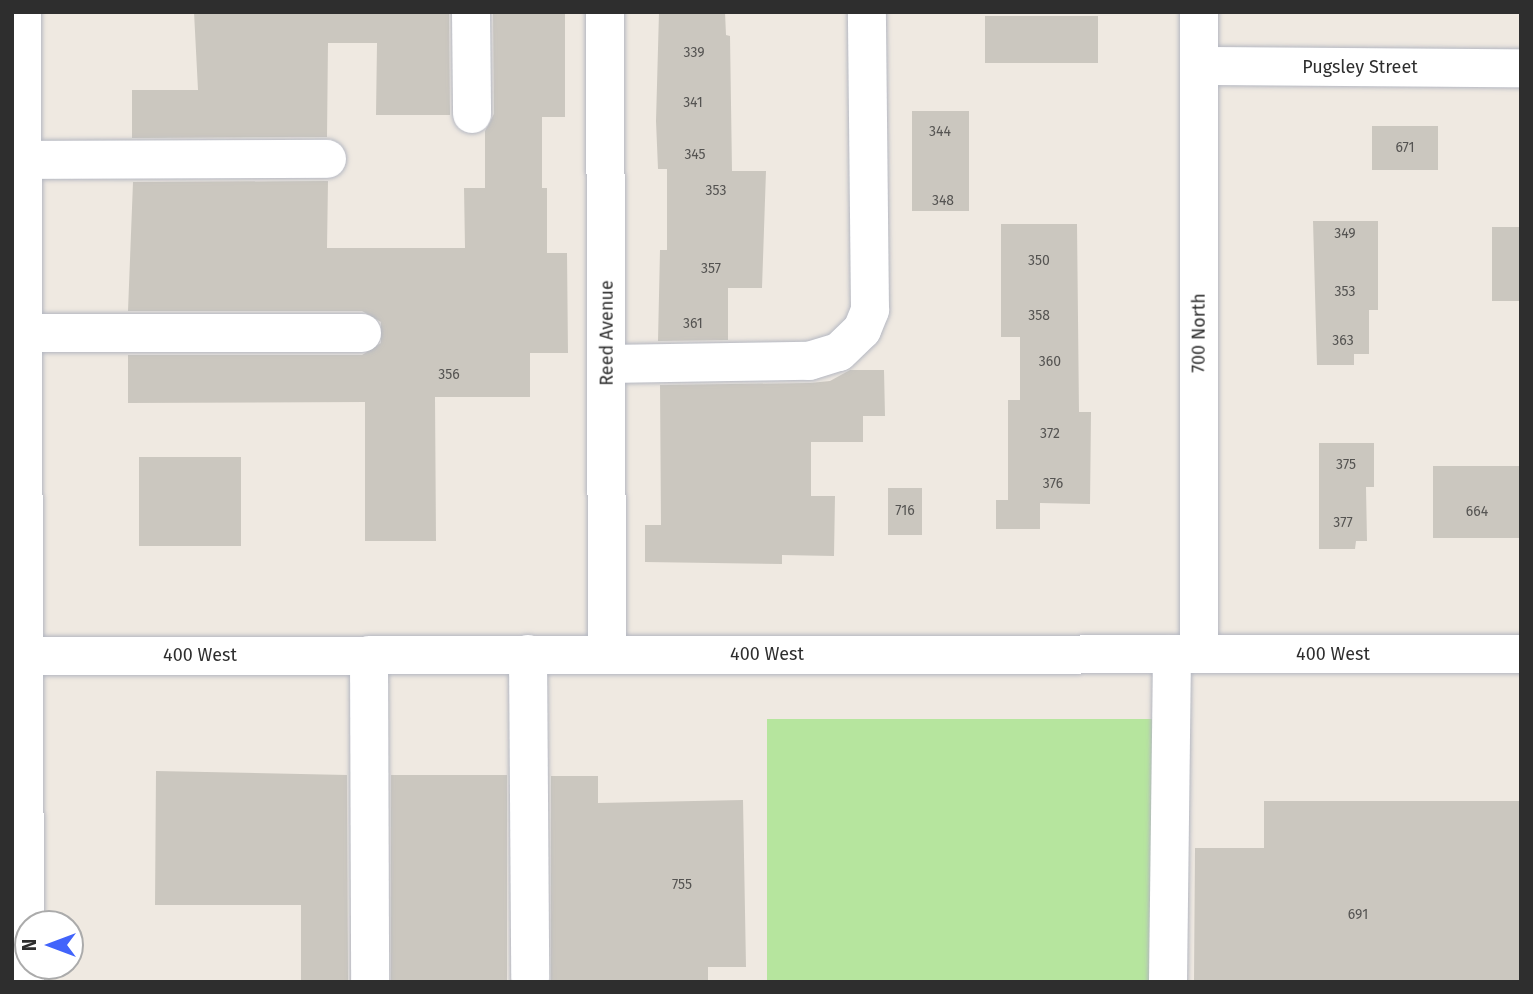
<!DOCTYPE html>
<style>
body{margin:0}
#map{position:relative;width:1533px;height:994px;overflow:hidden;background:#efe9e1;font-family:"Fira Sans",sans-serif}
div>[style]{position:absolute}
.green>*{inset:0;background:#b6e59e;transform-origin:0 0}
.building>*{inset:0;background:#cbc7bf;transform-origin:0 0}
.roads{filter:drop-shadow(0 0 2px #b4b7c1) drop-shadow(0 0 2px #b4b7c1)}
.minor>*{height:38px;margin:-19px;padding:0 19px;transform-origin:19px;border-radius:19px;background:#fff}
span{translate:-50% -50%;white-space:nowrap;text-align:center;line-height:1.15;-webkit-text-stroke:7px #fff;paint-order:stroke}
.number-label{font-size:14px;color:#555452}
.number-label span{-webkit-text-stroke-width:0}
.street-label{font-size:18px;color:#2e2e2e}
.frame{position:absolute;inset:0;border:14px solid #2e2e2e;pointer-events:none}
.north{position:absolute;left:14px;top:910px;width:70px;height:70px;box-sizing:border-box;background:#fff;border:2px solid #ababab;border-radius:50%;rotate:270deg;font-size:19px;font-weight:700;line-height:28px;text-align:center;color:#2e2e2e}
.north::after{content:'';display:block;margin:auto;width:24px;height:32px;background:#4264fb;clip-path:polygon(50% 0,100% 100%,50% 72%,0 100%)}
</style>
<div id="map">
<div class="green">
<i style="left:1153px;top:719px;width:263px;height:386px;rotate:90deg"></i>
</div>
<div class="building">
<i style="clip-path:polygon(194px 12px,449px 12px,450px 115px,376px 115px,377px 43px,328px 43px,327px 137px,132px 138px,132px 90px,198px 90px)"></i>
<i style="clip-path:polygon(493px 12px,565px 12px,565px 117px,542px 117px,542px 188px,547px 188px,547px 253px,567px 253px,568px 353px,530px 353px,530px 397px,435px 397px,436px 541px,365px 541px,365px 402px,128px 403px,128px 355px,362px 355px,381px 343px,381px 322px,362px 311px,128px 311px,133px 182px,328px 181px,327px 248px,465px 248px,464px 188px,485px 188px,485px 131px,494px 114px)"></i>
<i style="clip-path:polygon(659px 12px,725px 12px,726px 35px,730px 36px,732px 171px,766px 171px,762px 288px,728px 288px,728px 340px,658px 341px,660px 250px,667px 250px,667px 169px,658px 169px,656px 121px)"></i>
<i style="left:985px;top:16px;width:113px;height:47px"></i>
<i style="left:912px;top:111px;width:57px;height:100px"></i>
<i style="left:1372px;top:126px;width:66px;height:44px"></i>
<i style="clip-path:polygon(1313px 221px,1378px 221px,1378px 310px,1369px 310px,1369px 354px,1354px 354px,1354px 365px,1317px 365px)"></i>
<i style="clip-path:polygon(1001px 224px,1077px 224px,1079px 412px,1091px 412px,1090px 504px,1040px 503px,1040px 529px,996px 529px,996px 500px,1008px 500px,1008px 400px,1020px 400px,1020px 337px,1001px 337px)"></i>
<i style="left:1492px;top:227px;width:29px;height:74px"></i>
<i style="clip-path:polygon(850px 370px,884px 370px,885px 416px,863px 416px,863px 442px,811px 442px,811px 496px,835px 496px,834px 556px,782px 555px,782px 564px,645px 562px,645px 525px,661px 525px,660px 385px,810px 383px,830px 381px)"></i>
<i style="clip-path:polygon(1319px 443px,1374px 443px,1374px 487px,1366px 487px,1367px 541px,1356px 541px,1355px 549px,1319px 549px)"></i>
<i style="left:139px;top:457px;width:102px;height:89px"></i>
<i style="left:1433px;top:466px;width:87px;height:72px"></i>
<i style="left:888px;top:488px;width:34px;height:47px"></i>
<i style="clip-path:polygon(156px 771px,347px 775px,348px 981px,301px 981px,301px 905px,155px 905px)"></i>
<i style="left:391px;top:775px;width:116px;height:206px"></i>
<i style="clip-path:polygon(551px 776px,598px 776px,598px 803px,743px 800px,746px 967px,708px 967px,708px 982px,551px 981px)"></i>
<i style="clip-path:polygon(1264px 801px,1521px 801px,1521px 982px,1194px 982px,1195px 848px,1264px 848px)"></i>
</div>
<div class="roads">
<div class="minor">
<i style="left:22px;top:12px;width:970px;rotate:89.82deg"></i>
<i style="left:471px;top:12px;width:102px;rotate:89.4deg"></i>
<i style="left:605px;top:12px;width:642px;rotate:89.82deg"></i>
<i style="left:1199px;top:66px;width:322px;rotate:0.4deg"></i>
<i style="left:22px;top:160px;width:305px;rotate:-0.2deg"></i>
<i style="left:22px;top:333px;width:340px"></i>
<i style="left:607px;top:364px;width:202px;rotate:-0.9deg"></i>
<i style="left:809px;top:361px;width:31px;rotate:-17deg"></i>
<i style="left:839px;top:352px;width:32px;rotate:-44deg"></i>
<i style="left:862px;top:330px;width:22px;rotate:-68deg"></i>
<i style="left:870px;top:310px;width:298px;rotate:-90.6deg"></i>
<i style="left:528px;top:654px;width:324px;rotate:89.6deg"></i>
<i style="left:1199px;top:654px;width:642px;rotate:-90deg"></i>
<i style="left:369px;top:655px;width:325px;rotate:89.8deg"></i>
<i style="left:12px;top:656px;width:1509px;rotate:-0.08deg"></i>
<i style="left:1168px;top:982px;width:328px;rotate:-89.3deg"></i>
</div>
</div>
<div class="number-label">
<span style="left:694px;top:53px">339</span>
<span style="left:693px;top:103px">341</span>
<span style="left:940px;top:132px">344</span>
<span style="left:1405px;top:148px">671</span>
<span style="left:695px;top:155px">345</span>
<span style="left:716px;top:191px">353</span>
<span style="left:943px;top:201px">348</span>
<span style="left:1345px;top:234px">349</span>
<span style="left:1039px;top:261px">350</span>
<span style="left:711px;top:269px">357</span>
<span style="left:1345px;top:292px">353</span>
<span style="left:1039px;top:316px">358</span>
<span style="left:693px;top:324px">361</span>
<span style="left:1343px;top:341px">363</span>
<span style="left:1050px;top:362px">360</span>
<span style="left:449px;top:375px">356</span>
<span style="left:1050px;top:434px">372</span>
<span style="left:1346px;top:465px">375</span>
<span style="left:1053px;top:484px">376</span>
<span style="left:905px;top:511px">716</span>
<span style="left:1477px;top:512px">664</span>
<span style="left:1343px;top:523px">377</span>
<span style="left:682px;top:885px">755</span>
<span style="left:1358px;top:915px">691</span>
</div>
<div class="street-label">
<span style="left:1360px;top:67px">Pugsley Street</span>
<span style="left:607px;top:333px;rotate:-90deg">Reed Avenue</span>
<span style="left:1199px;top:333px;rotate:-90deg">700 North</span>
<span style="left:767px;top:654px">400 West</span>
<span style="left:1333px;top:654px">400 West</span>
<span style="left:200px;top:655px">400 West</span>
</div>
<div class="frame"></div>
<div class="north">N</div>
</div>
